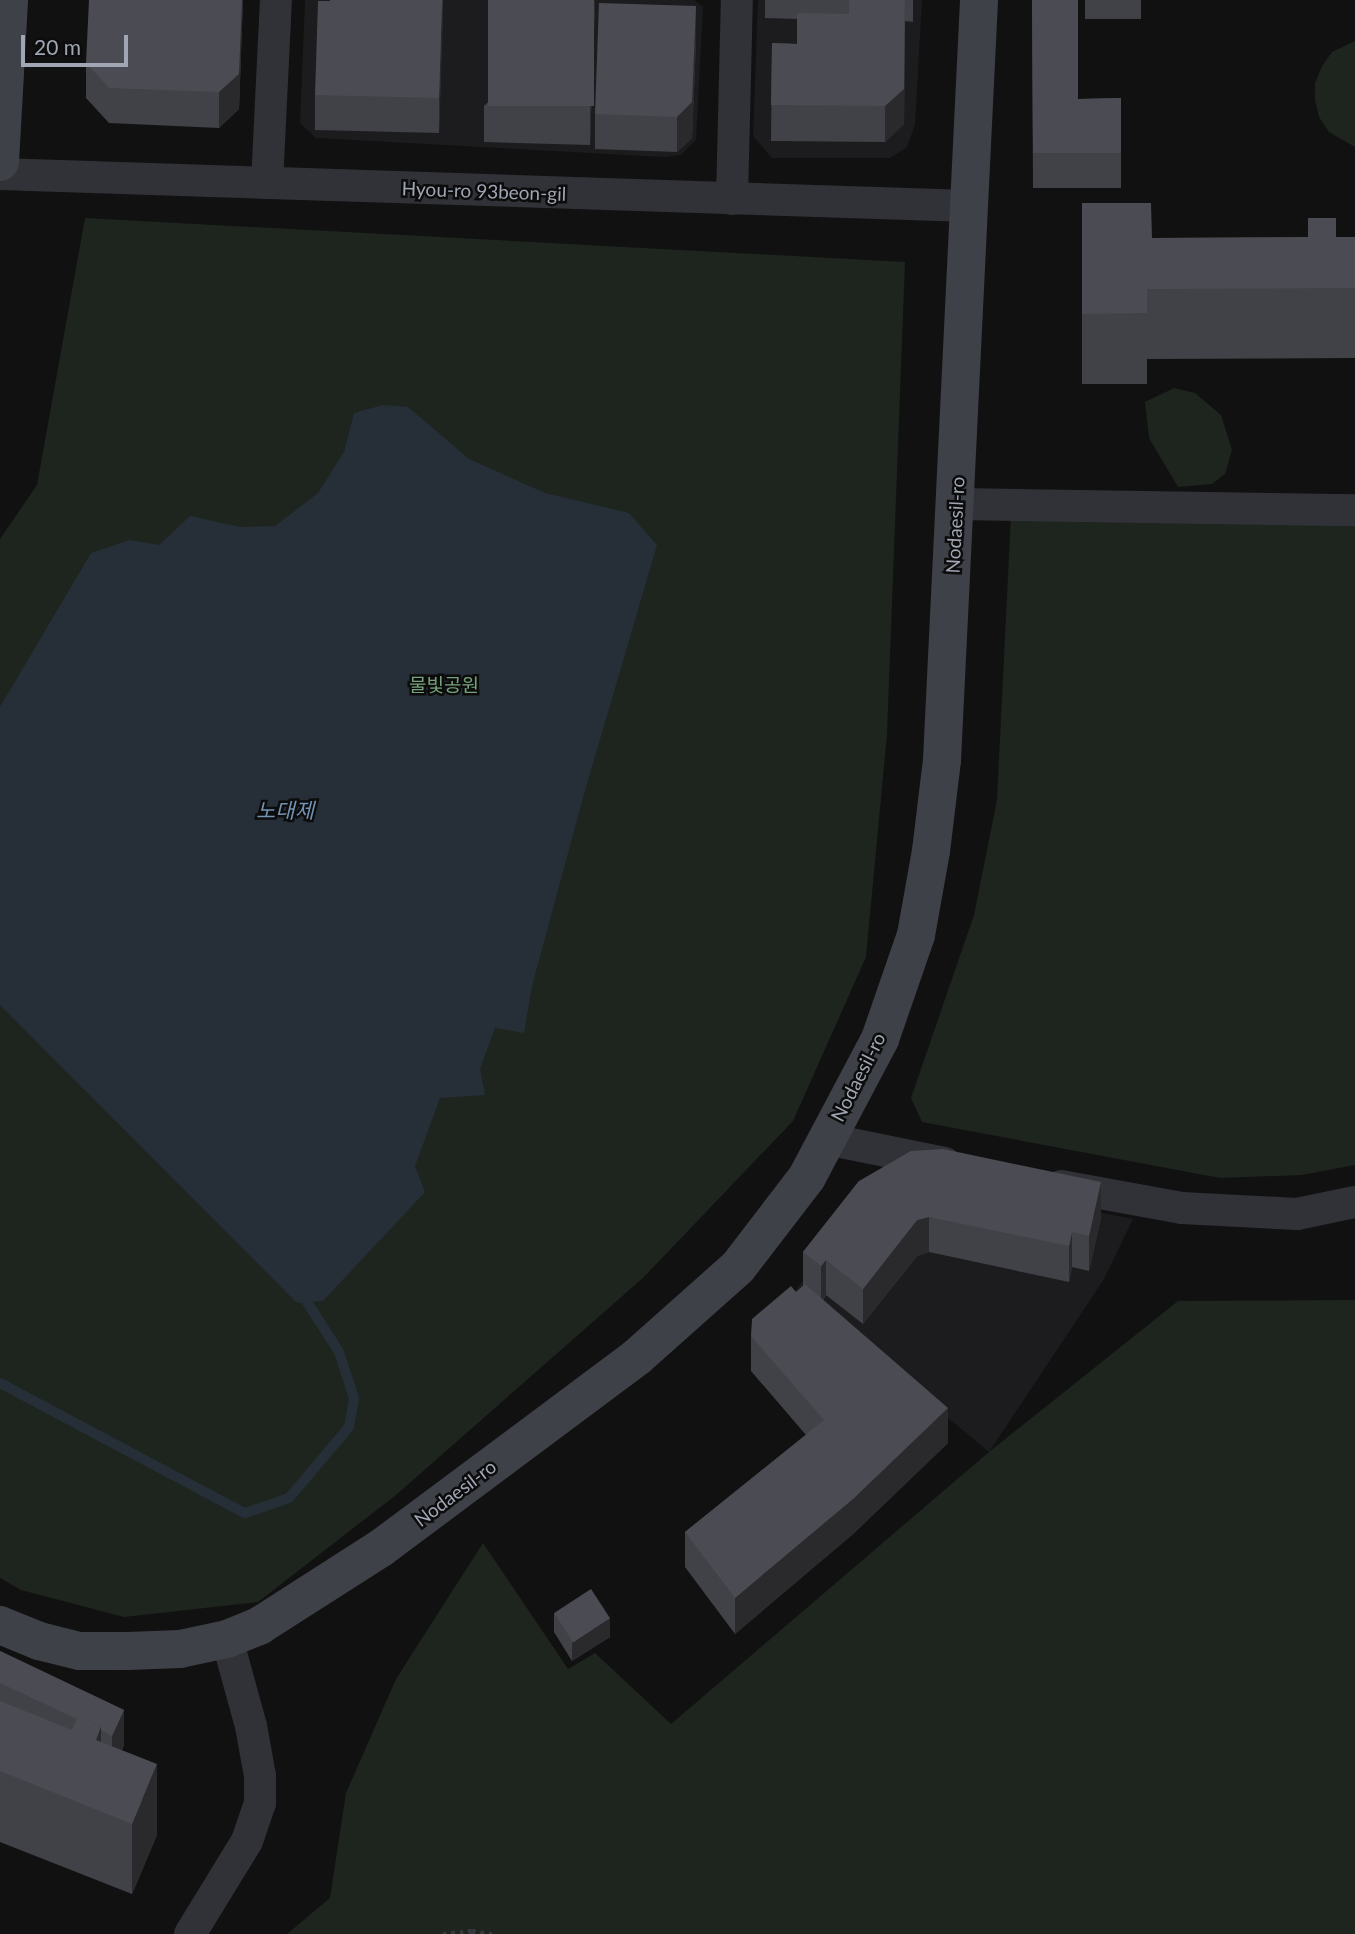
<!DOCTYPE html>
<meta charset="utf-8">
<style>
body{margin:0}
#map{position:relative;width:1355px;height:1934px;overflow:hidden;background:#111112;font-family:Lato,"Noto Sans KR",sans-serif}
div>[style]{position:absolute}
.built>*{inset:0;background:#1c1c1f}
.green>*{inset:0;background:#1d251e}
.water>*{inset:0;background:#262f37}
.stream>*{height:10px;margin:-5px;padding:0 5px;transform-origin:5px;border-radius:5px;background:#262f37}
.path>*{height:4.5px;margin-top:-2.25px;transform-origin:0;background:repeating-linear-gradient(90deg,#37393f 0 3.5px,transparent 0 8.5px)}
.street>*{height:32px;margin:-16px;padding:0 16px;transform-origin:16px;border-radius:16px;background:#313238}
.secondary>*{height:38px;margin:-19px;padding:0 19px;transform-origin:19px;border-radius:19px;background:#3f4148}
.wall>*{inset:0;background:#414247;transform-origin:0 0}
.shaded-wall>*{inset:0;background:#2a2a2d}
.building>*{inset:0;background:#4b4c53;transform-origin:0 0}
span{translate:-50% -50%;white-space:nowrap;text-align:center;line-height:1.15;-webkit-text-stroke:5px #0c0c0d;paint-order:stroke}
.street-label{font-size:19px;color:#a0a6b4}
.park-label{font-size:19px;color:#75a27a}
.water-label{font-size:21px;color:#7393b4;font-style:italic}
.scale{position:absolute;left:21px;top:35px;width:107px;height:32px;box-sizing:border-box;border:4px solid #a0a6b4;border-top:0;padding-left:9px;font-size:21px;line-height:24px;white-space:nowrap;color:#a0a6b4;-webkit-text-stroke:5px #0c0c0d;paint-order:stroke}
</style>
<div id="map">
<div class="built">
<i style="clip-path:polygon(305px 0,694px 0,703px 7px,696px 140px,681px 155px,664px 157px,316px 138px,300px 123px)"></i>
<i style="clip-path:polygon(758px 0,922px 0,915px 125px,907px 147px,890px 158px,772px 158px,753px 136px)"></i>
<i style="clip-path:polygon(943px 1181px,1133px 1219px,1104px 1279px,989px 1452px,795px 1291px,856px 1213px)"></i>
</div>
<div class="green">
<i style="clip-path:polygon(1355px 41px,1355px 147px,1329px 132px,1319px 117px,1315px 100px,1315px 83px,1322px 66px,1332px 52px)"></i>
<i style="clip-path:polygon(85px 218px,905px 262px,887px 734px,866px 957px,793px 1121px,644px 1277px,396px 1495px,258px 1602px,124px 1617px,21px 1590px,0 1578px,0 539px,37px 485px)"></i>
<i style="clip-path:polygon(1174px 388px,1195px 393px,1221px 415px,1232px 450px,1225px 474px,1212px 484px,1178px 487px,1149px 438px,1145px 402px)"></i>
<i style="clip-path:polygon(1011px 515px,1355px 520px,1355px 1165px,1302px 1175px,1220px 1178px,922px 1122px,911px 1098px,974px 915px,997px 800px)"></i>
<i style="clip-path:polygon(1355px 1300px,1355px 1934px,287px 1934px,330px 1898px,346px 1793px,396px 1679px,483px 1543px,568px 1669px,595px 1653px,671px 1724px,989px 1452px,1178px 1301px)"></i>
</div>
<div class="water">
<i style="clip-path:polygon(383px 405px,408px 407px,469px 459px,545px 493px,629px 513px,657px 545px,584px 794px,532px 986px,524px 1033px,495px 1028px,480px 1069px,485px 1095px,440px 1098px,415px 1166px,425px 1192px,323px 1301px,297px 1303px,0 1005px,0 707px,91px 553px,130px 540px,159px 545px,190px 516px,240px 527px,275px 526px,318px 493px,344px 452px,354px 413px)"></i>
</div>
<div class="stream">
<i style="left:0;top:1383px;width:277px;rotate:28deg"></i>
<i style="left:245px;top:1513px;width:46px;rotate:-18.8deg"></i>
<i style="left:289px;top:1498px;width:93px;rotate:-49.8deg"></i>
<i style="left:349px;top:1427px;width:29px;rotate:-80deg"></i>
<i style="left:354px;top:1398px;width:48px;rotate:-108.1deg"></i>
<i style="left:339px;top:1352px;width:59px;rotate:-122.6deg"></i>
</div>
<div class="path">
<i style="left:443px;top:1934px;width:29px;rotate:-6deg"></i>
<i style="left:472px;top:1931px;width:20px;rotate:9deg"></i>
</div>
<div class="street">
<i style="left:0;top:174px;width:970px;rotate:1.89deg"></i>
<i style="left:267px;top:183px;width:183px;rotate:-87.2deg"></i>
<i style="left:732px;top:199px;width:199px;rotate:-88.6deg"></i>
<i style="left:957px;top:504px;width:398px;rotate:0.9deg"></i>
<i style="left:826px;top:1139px;width:121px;rotate:11.4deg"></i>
<i style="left:1061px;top:1186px;width:123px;rotate:10.3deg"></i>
<i style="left:1182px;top:1208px;width:115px;rotate:3deg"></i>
<i style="left:1297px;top:1214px;width:59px;rotate:-11.7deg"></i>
<i style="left:190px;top:1934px;width:109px;rotate:-58.5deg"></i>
<i style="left:247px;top:1841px;width:40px;rotate:-71.1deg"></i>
<i style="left:260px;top:1803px;width:27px;rotate:-90deg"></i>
<i style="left:260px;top:1776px;width:51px;rotate:-100.2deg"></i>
<i style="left:251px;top:1726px;width:90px;rotate:-105.4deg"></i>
</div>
<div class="secondary">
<i style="left:0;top:162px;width:162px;rotate:-86.8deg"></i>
<i style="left:0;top:1625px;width:42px;rotate:22.3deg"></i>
<i style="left:39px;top:1641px;width:41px;rotate:14deg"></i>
<i style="left:79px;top:1651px;width:49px"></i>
<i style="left:128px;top:1651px;width:52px;rotate:-2.2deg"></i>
<i style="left:180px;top:1649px;width:48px;rotate:-12deg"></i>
<i style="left:227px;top:1639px;width:35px;rotate:-22deg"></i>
<i style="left:259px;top:1626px;width:145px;rotate:-32.6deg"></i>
<i style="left:381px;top:1548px;width:319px;rotate:-36.7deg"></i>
<i style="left:637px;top:1357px;width:135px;rotate:-41.7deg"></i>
<i style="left:738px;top:1267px;width:113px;rotate:-52.5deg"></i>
<i style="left:807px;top:1177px;width:156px;rotate:-62.1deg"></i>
<i style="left:880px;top:1039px;width:110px;rotate:-70.9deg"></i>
<i style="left:916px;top:935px;width:85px;rotate:-79.9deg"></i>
<i style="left:931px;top:851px;width:92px;rotate:-83.1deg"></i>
<i style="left:942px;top:760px;width:761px;rotate:-87.21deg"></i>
</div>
<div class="wall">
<i style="clip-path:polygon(243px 0,239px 109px,219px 128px,109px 123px,86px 98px,86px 63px)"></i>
<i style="clip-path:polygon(443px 0,439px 133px,315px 130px,315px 95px)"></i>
<i style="clip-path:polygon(595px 0,590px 145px,484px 142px,484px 106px)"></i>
<i style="clip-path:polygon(765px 0,913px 0,913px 22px,905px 21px,904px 124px,885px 142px,771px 141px,772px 43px,797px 44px,797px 19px,765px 18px)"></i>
<i style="clip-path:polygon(1032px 0,1078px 99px,1121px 98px,1121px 188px,1033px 188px)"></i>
<i style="left:1085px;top:0;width:56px;height:19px"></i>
<i style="clip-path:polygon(696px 41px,692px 138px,677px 152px,595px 149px,595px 114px)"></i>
<i style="clip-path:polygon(1082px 203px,1152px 238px,1355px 237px,1355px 358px,1147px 359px,1147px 384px,1082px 384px)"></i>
<i style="clip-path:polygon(859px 1181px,1101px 1218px,1089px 1271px,1072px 1267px,1069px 1282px,929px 1252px,917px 1256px,863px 1324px,826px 1295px,823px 1300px,948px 1443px,853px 1534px,735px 1634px,685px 1567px,685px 1532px,806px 1435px,751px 1371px,751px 1336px,803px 1286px,803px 1252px)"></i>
<i style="clip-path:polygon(554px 1613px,610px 1637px,572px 1661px,554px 1632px)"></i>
<i style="clip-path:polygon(0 1651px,124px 1710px,124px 1745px,122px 1750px,157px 1835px,132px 1894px,0 1842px)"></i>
</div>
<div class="shaded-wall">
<i style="clip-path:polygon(242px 0,243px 0,239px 109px,219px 128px,219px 92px)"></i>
<i style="clip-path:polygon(442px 0,443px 18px,439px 133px,439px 98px)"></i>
<i style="clip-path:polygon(594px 0,595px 0,595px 2px,590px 145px,590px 110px)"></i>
<i style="clip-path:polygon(905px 0,904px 124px,885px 142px,885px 106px)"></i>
<i style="clip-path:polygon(696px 6px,696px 41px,692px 138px,677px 152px,677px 117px)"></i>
<i style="clip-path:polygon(1101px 1182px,1101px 1218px,1089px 1271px,1089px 1236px)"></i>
<i style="clip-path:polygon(929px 1217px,929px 1252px,917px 1256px,863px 1324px,863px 1289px,917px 1220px)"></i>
<i style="clip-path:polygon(1072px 1232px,1072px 1267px,1069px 1282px,1069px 1246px)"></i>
<i style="clip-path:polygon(826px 1260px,826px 1295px,821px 1301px,821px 1266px)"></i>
<i style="clip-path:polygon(948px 1408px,948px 1443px,853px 1534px,735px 1634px,735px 1598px)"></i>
<i style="clip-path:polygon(610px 1618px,610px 1637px,572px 1661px,572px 1643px)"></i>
<i style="clip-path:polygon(124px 1710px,124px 1745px,112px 1771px,112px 1736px)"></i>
<i style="clip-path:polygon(101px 1726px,101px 1796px,96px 1740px)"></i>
<i style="clip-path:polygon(157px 1764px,157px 1835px,132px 1894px,132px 1824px)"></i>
</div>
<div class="building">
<i style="clip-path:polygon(89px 0,242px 0,239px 74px,219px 92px,109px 88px,86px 63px)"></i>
<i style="clip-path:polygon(330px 0,442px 0,439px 98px,315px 95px,318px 1px,330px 1px)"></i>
<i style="left:488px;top:0;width:106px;height:106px"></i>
<i style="clip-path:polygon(849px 0,905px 0,904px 89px,885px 106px,771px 105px,772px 43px,797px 44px,797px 13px,849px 14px)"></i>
<i style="clip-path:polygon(1032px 0,1078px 0,1078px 99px,1121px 98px,1121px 153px,1033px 153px)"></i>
<i style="clip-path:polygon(599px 3px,696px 6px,692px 102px,677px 117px,595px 114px)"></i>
<i style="clip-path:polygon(1082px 203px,1151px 203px,1152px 238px,1308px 237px,1308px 218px,1336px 218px,1336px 237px,1355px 237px,1355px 288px,1147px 289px,1147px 313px,1082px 314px)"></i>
<i style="clip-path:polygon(943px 1149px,1101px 1182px,1089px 1236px,1072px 1232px,1069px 1246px,929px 1217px,917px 1220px,863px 1289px,826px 1260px,821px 1266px,803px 1252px,859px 1181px,911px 1151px)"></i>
<i style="clip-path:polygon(805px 1284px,948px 1408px,853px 1499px,735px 1598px,685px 1532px,824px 1420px,751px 1336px,752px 1319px,791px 1286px,796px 1292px)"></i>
<i style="left:591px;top:1589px;width:35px;height:44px;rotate:57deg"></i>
<i style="clip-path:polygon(0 1651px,124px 1710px,112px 1736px,101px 1730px,101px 1726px,78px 1716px,77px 1719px,0 1683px)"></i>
<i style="clip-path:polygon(0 1701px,72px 1730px,78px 1716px,101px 1726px,96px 1740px,157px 1764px,132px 1824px,0 1771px)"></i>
</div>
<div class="street-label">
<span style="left:484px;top:191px;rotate:2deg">Hyou-ro 93beon-gil</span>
<span style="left:955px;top:525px;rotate:-87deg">Nodaesil-ro</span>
<span style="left:858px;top:1077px;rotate:-63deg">Nodaesil-ro</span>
<span style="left:455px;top:1493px;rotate:-37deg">Nodaesil-ro</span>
</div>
<div class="park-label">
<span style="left:444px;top:685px">물빛공원</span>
</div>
<div class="water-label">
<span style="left:285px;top:810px">노대제</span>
</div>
<div class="scale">20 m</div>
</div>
